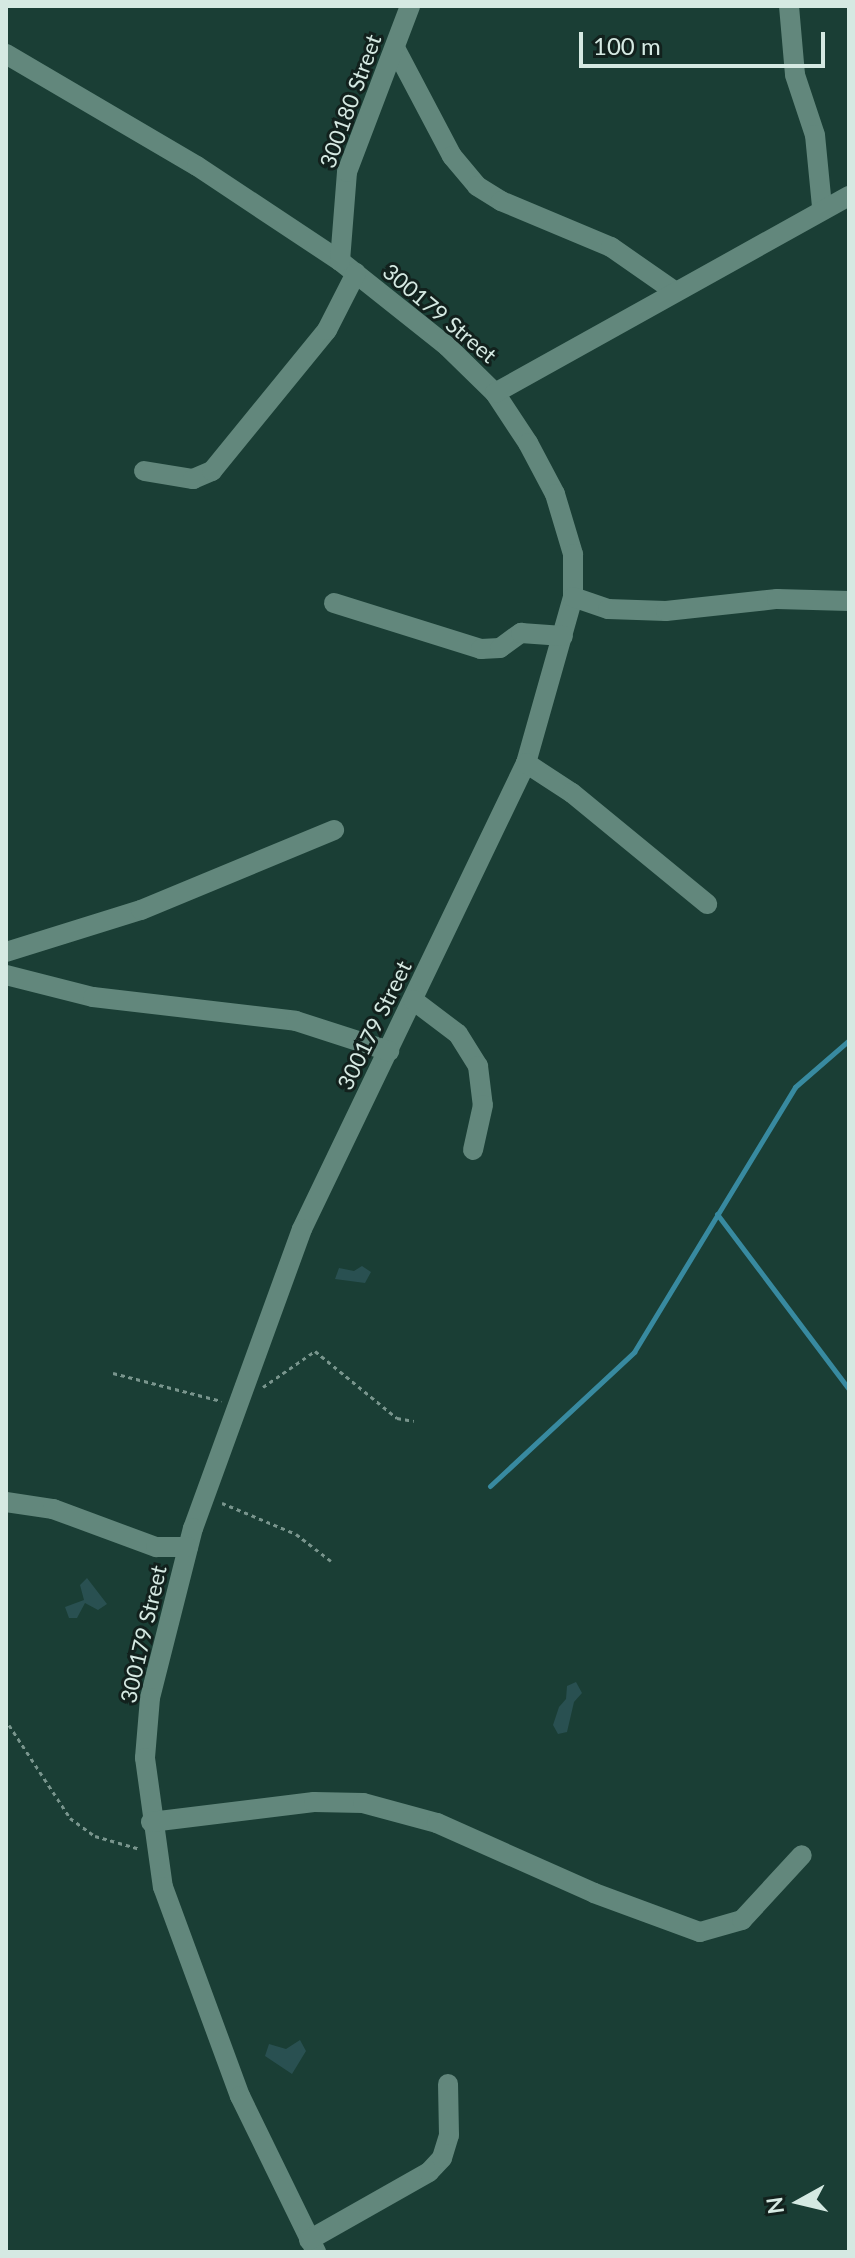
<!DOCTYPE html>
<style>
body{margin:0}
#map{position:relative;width:855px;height:2258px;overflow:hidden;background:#1a3e35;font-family:Lato,sans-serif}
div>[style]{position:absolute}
.stream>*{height:5px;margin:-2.5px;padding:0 2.5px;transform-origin:2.5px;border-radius:2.5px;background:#388aa0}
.building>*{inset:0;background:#295051}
.path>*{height:3px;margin-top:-1.5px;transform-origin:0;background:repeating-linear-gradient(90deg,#79958d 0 4px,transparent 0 8px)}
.street>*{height:20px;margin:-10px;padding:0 10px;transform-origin:10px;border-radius:10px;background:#62877c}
span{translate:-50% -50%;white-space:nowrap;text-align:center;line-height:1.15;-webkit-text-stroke:6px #12211d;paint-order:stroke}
.street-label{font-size:22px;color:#d5e9e2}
.frame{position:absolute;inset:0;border:8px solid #d5e9e2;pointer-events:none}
.north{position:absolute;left:759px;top:2162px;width:80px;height:80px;-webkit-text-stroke:6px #12211d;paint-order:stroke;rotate:262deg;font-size:22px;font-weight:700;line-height:32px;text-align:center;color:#d5e9e2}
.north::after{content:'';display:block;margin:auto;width:28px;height:36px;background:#d5e9e2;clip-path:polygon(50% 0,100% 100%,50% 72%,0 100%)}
.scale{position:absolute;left:579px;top:32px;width:246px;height:36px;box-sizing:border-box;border:4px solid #d5e9e2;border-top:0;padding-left:10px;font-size:24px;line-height:28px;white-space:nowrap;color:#d5e9e2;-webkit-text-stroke:6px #12211d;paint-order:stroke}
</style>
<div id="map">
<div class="stream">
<i style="left:717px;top:1214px;width:219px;rotate:53deg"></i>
<i style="left:490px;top:1486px;width:197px;rotate:-42.9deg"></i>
<i style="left:634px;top:1352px;width:310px;rotate:-58.7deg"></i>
<i style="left:795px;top:1087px;width:72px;rotate:-41deg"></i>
</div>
<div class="building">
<i style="clip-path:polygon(362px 1266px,371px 1272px,365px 1283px,335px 1279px,339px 1268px,354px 1271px)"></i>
<i style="clip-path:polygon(87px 1578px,107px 1604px,98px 1610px,85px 1603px,77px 1618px,69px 1618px,65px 1607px,84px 1600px,80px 1585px)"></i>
<i style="clip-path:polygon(576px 1682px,582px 1693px,574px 1702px,567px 1732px,558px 1734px,553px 1725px,559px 1707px,566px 1699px,567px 1686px)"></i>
<i style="clip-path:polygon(300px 2040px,306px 2051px,292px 2074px,265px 2056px,269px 2044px,286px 2049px)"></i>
</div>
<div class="path">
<i style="left:113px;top:1373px;width:112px;rotate:14.5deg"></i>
<i style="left:263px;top:1387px;width:63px;rotate:-34.7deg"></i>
<i style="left:315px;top:1351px;width:106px;rotate:39.3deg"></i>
<i style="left:397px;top:1418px;width:17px;rotate:10deg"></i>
<i style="left:222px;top:1503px;width:80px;rotate:22.7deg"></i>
<i style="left:296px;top:1534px;width:44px;rotate:37.6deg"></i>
<i style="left:9px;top:1725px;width:111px;rotate:56.7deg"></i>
<i style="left:70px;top:1818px;width:31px;rotate:36deg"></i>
<i style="left:95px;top:1836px;width:47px;rotate:16.1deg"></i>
</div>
<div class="street">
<i style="left:789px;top:6px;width:69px;rotate:85deg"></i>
<i style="left:795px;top:75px;width:63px;rotate:71.6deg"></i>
<i style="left:815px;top:135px;width:72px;rotate:84.4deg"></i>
<i style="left:395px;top:48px;width:122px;rotate:62.2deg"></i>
<i style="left:452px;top:156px;width:39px;rotate:50deg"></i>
<i style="left:477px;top:186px;width:28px;rotate:32deg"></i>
<i style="left:501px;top:201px;width:119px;rotate:22.7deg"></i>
<i style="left:611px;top:247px;width:77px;rotate:34.9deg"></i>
<i style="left:6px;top:54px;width:221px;rotate:30.4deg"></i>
<i style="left:197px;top:166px;width:172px;rotate:33.6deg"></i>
<i style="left:340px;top:261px;width:137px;rotate:38.5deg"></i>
<i style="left:447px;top:346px;width:67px;rotate:44.4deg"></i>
<i style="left:495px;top:393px;width:60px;rotate:56.6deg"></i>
<i style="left:528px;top:443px;width:58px;rotate:62.1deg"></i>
<i style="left:555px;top:494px;width:63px;rotate:73.3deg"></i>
<i style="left:573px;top:554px;width:43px;rotate:90deg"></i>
<i style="left:573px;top:597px;width:173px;rotate:105.8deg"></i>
<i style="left:526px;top:763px;width:517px;rotate:115.67deg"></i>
<i style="left:302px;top:1229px;width:318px;rotate:110deg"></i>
<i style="left:193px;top:1528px;width:175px;rotate:104.2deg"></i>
<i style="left:150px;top:1698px;width:60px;rotate:94.8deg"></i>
<i style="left:145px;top:1758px;width:130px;rotate:82.1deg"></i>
<i style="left:163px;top:1887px;width:223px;rotate:69.8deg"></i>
<i style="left:240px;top:2096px;width:174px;rotate:64deg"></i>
<i style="left:340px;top:261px;width:89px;rotate:-85.5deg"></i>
<i style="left:347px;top:172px;width:178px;rotate:-69.2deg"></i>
<i style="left:495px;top:393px;width:405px;rotate:-29.1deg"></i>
<i style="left:144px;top:471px;width:50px;rotate:9.3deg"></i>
<i style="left:193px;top:479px;width:21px;rotate:-23deg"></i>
<i style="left:212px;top:471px;width:182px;rotate:-50.8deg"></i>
<i style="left:327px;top:330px;width:64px;rotate:-63deg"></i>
<i style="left:573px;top:597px;width:37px;rotate:19deg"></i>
<i style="left:608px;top:609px;width:58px;rotate:2deg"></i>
<i style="left:666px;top:611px;width:112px;rotate:-6.2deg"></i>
<i style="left:777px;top:599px;width:72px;rotate:1.6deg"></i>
<i style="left:334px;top:603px;width:154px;rotate:17.4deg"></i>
<i style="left:481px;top:649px;width:19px;rotate:-3deg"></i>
<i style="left:500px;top:648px;width:26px;rotate:-36deg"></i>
<i style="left:521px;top:633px;width:42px;rotate:4.1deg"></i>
<i style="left:526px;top:763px;width:55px;rotate:33.1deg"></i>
<i style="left:572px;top:793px;width:175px;rotate:39.4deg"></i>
<i style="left:6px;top:952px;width:141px;rotate:-17.3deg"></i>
<i style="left:141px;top:910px;width:209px;rotate:-22.5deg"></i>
<i style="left:6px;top:975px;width:90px;rotate:14.2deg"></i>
<i style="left:93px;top:997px;width:204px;rotate:6.7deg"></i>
<i style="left:296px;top:1021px;width:98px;rotate:17.9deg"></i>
<i style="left:413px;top:1000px;width:56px;rotate:37.1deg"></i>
<i style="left:458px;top:1034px;width:38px;rotate:58deg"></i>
<i style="left:478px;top:1066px;width:39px;rotate:83deg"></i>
<i style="left:483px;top:1105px;width:46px;rotate:102.5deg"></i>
<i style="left:6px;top:1502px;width:48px;rotate:8.5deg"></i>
<i style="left:53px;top:1509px;width:110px;rotate:20.3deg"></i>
<i style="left:156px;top:1547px;width:32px"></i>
<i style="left:151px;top:1822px;width:164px;rotate:-7deg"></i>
<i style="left:314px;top:1802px;width:49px;rotate:1.2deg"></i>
<i style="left:363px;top:1803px;width:77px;rotate:15.1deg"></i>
<i style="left:437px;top:1823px;width:172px;rotate:24deg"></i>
<i style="left:594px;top:1893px;width:113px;rotate:20.2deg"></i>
<i style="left:700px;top:1932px;width:44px;rotate:-15.9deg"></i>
<i style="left:742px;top:1920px;width:88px;rotate:-47.3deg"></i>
<i style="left:309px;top:2240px;width:138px;rotate:-29.5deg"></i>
<i style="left:429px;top:2172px;width:19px;rotate:-47deg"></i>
<i style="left:442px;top:2158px;width:24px;rotate:-73deg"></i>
<i style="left:449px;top:2135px;width:51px;rotate:-91.1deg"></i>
</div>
<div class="street-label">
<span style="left:350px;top:101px;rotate:-70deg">300180 Street</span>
<span style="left:440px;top:313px;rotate:40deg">300179 Street</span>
<span style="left:374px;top:1025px;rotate:-64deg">300179 Street</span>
<span style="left:143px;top:1634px;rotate:-77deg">300179 Street</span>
</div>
<div class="frame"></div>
<div class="north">N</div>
<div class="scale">100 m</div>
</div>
